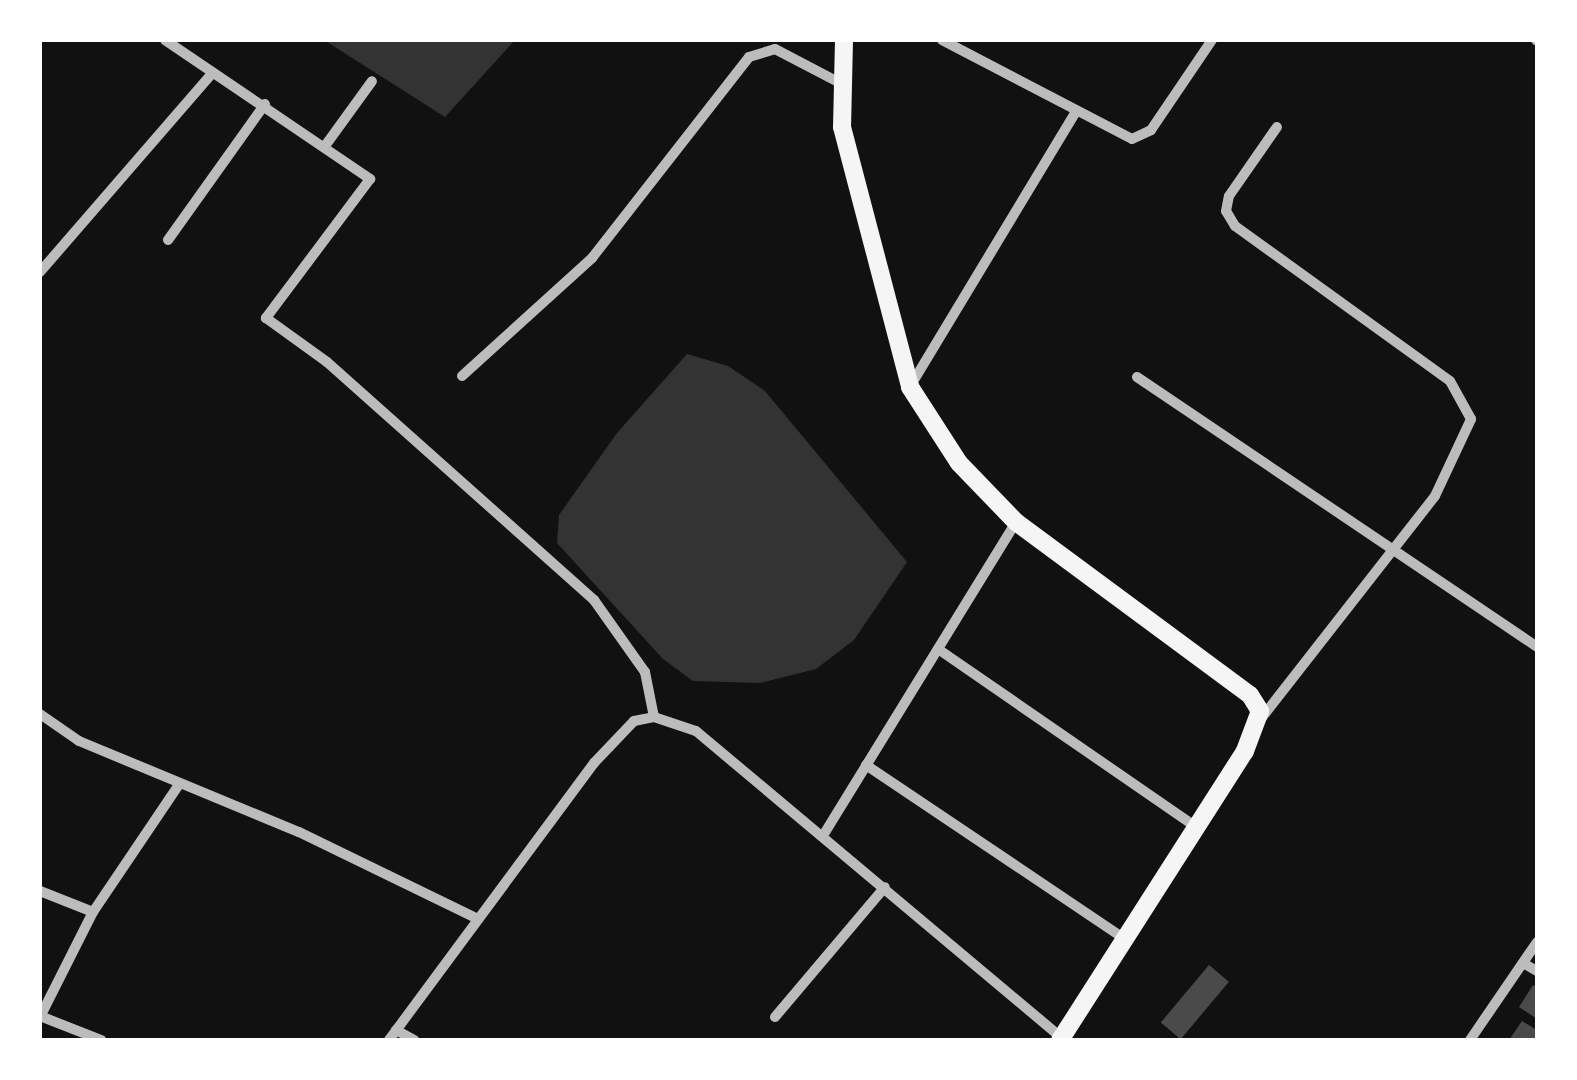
<!DOCTYPE html>
<style>
body{margin:0}
#map{position:relative;width:1577px;height:1080px;overflow:hidden;background:#111;font-family:Manrope,sans-serif}
div>[style]{position:absolute}
.water>*{inset:0;background:#333}
.building>*{inset:0;background:#4a4a4a;transform-origin:0 0}
.minor>*{height:10px;margin:-5px;padding:0 5px;transform-origin:5px;border-radius:5px;background:#bcbcbc}
.secondary>*{height:18px;margin:-9px;padding:0 9px;transform-origin:9px;border-radius:9px;background:#f5f5f5}
span{translate:-50% -50%;white-space:nowrap;text-align:center;line-height:1.15;-webkit-text-stroke:10px #fff;paint-order:stroke}
.frame{position:absolute;inset:0;border:42px solid #fff;pointer-events:none}
</style>
<div id="map">
<div class="water">
<i style="clip-path:polygon(324px 40px,515px 40px,445px 117px)"></i>
<i style="clip-path:polygon(687px 354px,728px 366px,765px 391px,907px 562px,854px 640px,816px 669px,760px 683px,693px 681px,663px 659px,557px 543px,559px 515px,617px 433px)"></i>
</div>
<div class="building">
<i style="left:1209px;top:965px;width:26px;height:75px;rotate:40deg"></i>
<i style="clip-path:polygon(1533px 985px,1537px 987px,1537px 1019px,1519px 1007px)"></i>
<i style="clip-path:polygon(1522px 1021px,1537px 1030px,1537px 1040px,1509px 1040px)"></i>
</div>
<div class="minor">
<i style="left:165px;top:40px;width:248px;rotate:34.1deg"></i>
<i style="left:370px;top:179px;width:174px;rotate:126.8deg"></i>
<i style="left:266px;top:318px;width:75px;rotate:35.8deg"></i>
<i style="left:327px;top:362px;width:358px;rotate:41.7deg"></i>
<i style="left:594px;top:600px;width:88px;rotate:54.7deg"></i>
<i style="left:645px;top:672px;width:46px;rotate:78.7deg"></i>
<i style="left:942px;top:40px;width:214px;rotate:27.5deg"></i>
<i style="left:1132px;top:139px;width:21px;rotate:-25deg"></i>
<i style="left:1151px;top:130px;width:109px;rotate:-55.9deg"></i>
<i style="left:1536px;top:40px;width:1px;rotate:45deg"></i>
<i style="left:325px;top:146px;width:80px;rotate:-54.1deg"></i>
<i style="left:168px;top:240px;width:167px;rotate:-54.5deg"></i>
<i style="left:40px;top:272px;width:264px;rotate:-49.1deg"></i>
<i style="left:462px;top:376px;width:176px;rotate:-42.2deg"></i>
<i style="left:592px;top:258px;width:255px;rotate:-52deg"></i>
<i style="left:749px;top:57px;width:27px;rotate:-17deg"></i>
<i style="left:775px;top:49px;width:71px;rotate:27.6deg"></i>
<i style="left:1137px;top:377px;width:483px;rotate:34deg"></i>
<i style="left:911px;top:385px;width:319px;rotate:-58.9deg"></i>
<i style="left:938px;top:649px;width:312px;rotate:34.6deg"></i>
<i style="left:40px;top:714px;width:47px;rotate:34.7deg"></i>
<i style="left:79px;top:741px;width:238px;rotate:22.5deg"></i>
<i style="left:299px;top:832px;width:199px;rotate:25.9deg"></i>
<i style="left:1260px;top:720px;width:284px;rotate:-52deg"></i>
<i style="left:1435px;top:496px;width:85px;rotate:-64.9deg"></i>
<i style="left:1471px;top:419px;width:43px;rotate:-118.9deg"></i>
<i style="left:1450px;top:381px;width:265px;rotate:-144.2deg"></i>
<i style="left:1235px;top:226px;width:17px;rotate:-121deg"></i>
<i style="left:1226px;top:211px;width:15px;rotate:-79deg"></i>
<i style="left:1229px;top:196px;width:84px;rotate:-55.2deg"></i>
<i style="left:866px;top:765px;width:308px;rotate:33.9deg"></i>
<i style="left:824px;top:834px;width:366px;rotate:-58.4deg"></i>
<i style="left:40px;top:891px;width:57px;rotate:21.6deg"></i>
<i style="left:1523px;top:963px;width:16px;rotate:30deg"></i>
<i style="left:41px;top:1015px;width:115px;rotate:-63.2deg"></i>
<i style="left:93px;top:912px;width:152px;rotate:-56deg"></i>
<i style="left:40px;top:1016px;width:66px;rotate:21.5deg"></i>
<i style="left:775px;top:1017px;width:170px;rotate:-49.8deg"></i>
<i style="left:396px;top:1030px;width:21px;rotate:29deg"></i>
<i style="left:389px;top:1040px;width:345px;rotate:-53.5deg"></i>
<i style="left:594px;top:763px;width:58px;rotate:-46.4deg"></i>
<i style="left:634px;top:721px;width:20px;rotate:-11deg"></i>
<i style="left:654px;top:717px;width:44px;rotate:18.4deg"></i>
<i style="left:696px;top:731px;width:475px;rotate:40deg"></i>
<i style="left:1470px;top:1040px;width:119px;rotate:-55.6deg"></i>
</div>
<div class="secondary">
<i style="left:844px;top:40px;width:87px;rotate:91.3deg"></i>
<i style="left:842px;top:127px;width:269px;rotate:75.3deg"></i>
<i style="left:910px;top:387px;width:90px;rotate:57.2deg"></i>
<i style="left:959px;top:463px;width:82px;rotate:46deg"></i>
<i style="left:1016px;top:522px;width:291px;rotate:36.5deg"></i>
<i style="left:1250px;top:695px;width:19px;rotate:58deg"></i>
<i style="left:1260px;top:711px;width:43px;rotate:110.6deg"></i>
<i style="left:1245px;top:751px;width:343px;rotate:122.6deg"></i>
</div>
<div class="frame"></div>
</div>
